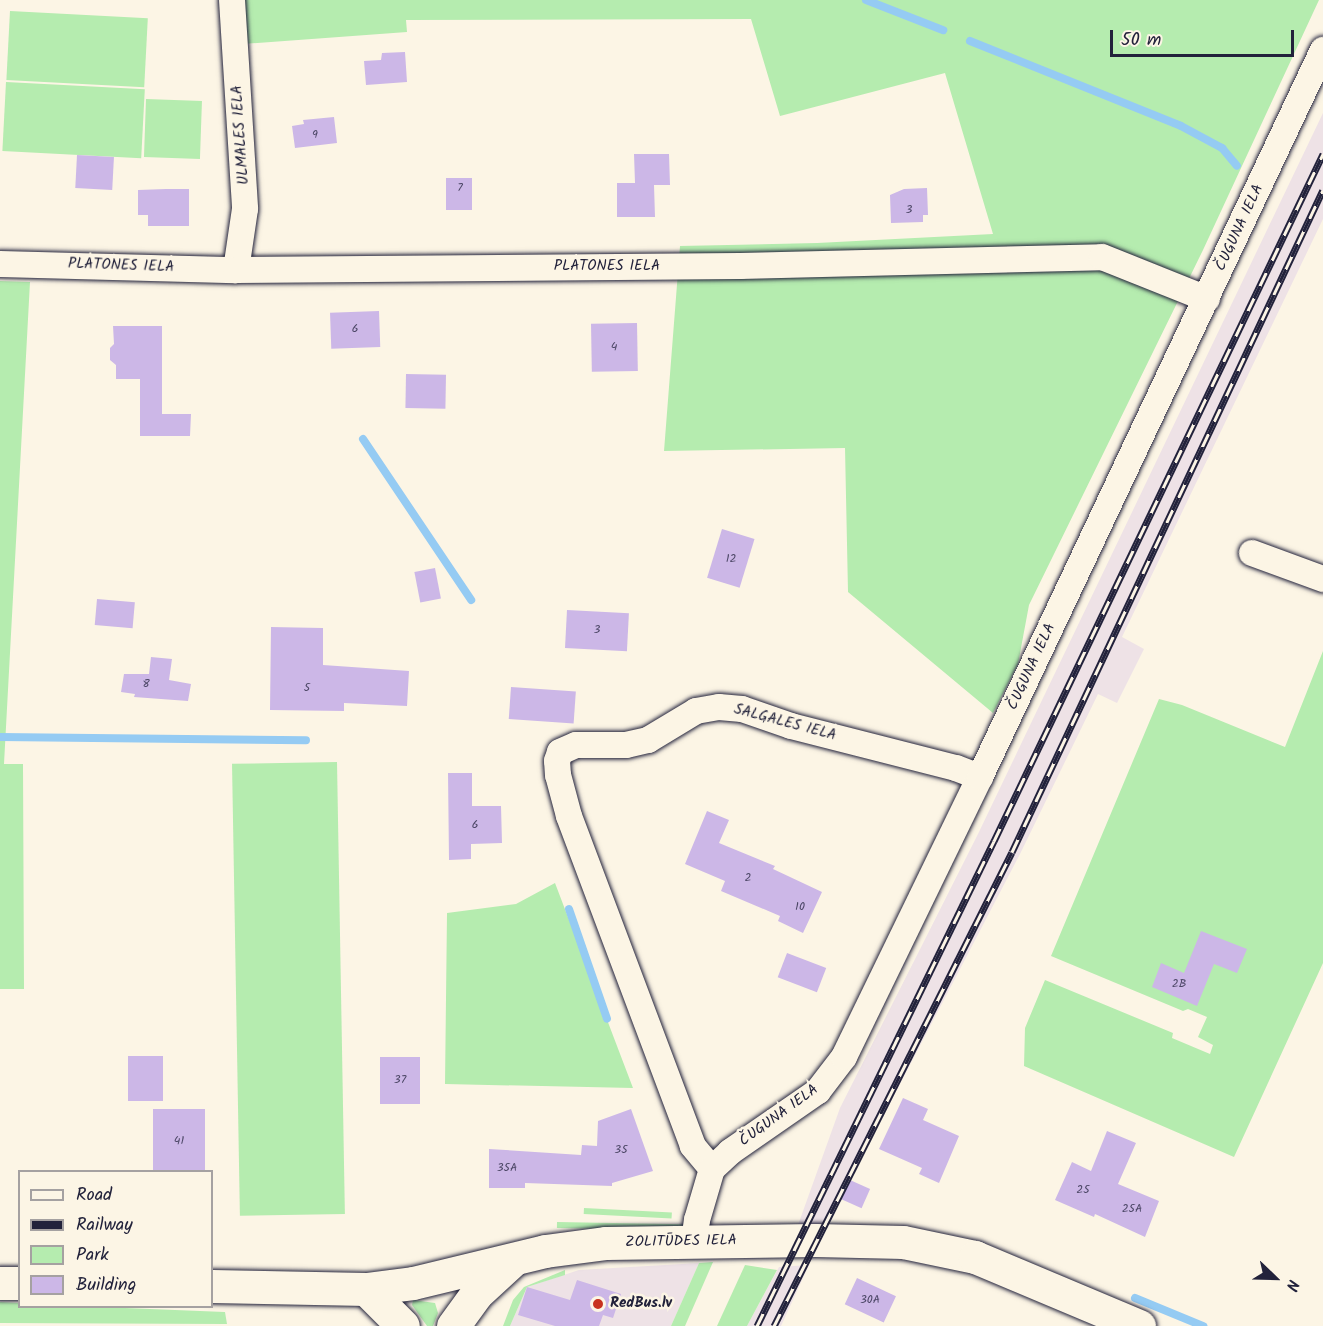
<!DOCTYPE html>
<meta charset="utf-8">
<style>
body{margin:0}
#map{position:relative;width:1323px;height:1326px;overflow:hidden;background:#fcf5e5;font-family:Kalam,sans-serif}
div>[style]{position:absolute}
.built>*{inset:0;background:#eee2e6}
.green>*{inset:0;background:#b5ecaf;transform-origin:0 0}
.stream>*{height:8px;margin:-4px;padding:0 4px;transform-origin:4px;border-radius:4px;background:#95cbf3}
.building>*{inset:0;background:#ccb7e7;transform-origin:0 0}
.roads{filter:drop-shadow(0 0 2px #22223b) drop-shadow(0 0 2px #22223b)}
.street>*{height:26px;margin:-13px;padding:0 13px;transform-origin:13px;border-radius:13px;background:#fcf5e5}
.secondary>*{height:33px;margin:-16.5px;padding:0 16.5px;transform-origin:16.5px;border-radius:16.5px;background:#fcf5e5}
.rail>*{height:7px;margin-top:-3.5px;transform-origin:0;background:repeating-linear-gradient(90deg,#fcf5e5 0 14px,#22223b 0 28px);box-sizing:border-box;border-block:2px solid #22223b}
.dots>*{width:16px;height:16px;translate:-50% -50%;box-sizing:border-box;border:3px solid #fcf5e5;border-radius:50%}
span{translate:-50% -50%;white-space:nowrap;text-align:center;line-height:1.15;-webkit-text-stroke:5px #fcf5e5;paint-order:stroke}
.number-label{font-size:12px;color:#4c4766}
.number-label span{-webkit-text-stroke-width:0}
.street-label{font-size:15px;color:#22223b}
.poi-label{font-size:15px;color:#22223b;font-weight:700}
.left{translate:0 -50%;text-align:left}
.legend{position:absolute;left:18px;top:1170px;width:195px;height:138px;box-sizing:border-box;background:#fcf5e5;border:2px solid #a5a1a1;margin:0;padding:8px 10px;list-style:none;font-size:18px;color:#22223b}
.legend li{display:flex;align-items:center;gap:12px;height:30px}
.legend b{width:30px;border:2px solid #a5a1a1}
.north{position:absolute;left:1245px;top:1248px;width:60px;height:60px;-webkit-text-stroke:4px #fcf5e5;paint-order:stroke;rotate:113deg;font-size:16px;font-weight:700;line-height:24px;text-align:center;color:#22223b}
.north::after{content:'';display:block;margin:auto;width:21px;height:27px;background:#22223b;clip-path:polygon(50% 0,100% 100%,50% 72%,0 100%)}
.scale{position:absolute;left:1110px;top:30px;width:184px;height:27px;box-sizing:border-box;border:3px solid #22223b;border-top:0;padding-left:8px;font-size:18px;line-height:21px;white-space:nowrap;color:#22223b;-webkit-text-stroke:4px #fcf5e5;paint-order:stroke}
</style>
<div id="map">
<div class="built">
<i style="clip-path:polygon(1323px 113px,1323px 219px,1122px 637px,1144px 649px,1117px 703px,1098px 694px,1020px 854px,826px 1226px,798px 1225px,840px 1108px,978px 834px)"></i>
<i style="clip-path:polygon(699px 1263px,671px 1326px,510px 1326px,527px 1287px,579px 1270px)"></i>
<i style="clip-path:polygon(809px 1265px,781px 1326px,747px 1326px,779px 1267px)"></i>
</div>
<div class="green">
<i style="clip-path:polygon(240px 0,1319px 0,1203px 250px,1029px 605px,1018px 664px,993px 713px,848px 592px,845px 448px,664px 451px,680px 246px,817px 243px,993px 234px,945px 73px,780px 116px,751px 19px,406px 20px,407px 32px,242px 44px)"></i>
<i style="left:10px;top:11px;width:138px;height:69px;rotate:3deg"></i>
<i style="left:6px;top:82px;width:139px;height:69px;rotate:3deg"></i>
<i style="left:146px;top:99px;width:56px;height:58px;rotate:2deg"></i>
<i style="clip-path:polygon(0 281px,30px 282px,4px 764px,23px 764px,24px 989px,0 989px)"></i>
<i style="clip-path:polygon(1323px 651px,1323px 963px,1234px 1157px,1024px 1066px,1025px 1028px,1045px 980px,1173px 1033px,1172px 1038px,1210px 1054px,1213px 1045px,1198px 1037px,1207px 1017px,1188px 1009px,1183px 1011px,1051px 956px,1159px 699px,1182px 705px,1285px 747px)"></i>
<i style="left:337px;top:762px;width:452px;height:105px;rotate:89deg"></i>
<i style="clip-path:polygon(555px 883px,633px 1088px,445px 1084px,447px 913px,516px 904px)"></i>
<i style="left:584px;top:1208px;width:88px;height:6px;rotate:3deg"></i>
<i style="left:557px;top:1222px;width:126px;height:6px;rotate:1deg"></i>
<i style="clip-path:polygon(713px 1262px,685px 1326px,671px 1326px,699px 1263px)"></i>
<i style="clip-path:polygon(745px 1265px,777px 1270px,747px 1326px,717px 1326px)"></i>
<i style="clip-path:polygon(565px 1270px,565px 1275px,527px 1287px,510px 1326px,503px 1326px,513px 1300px,524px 1287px)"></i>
<i style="clip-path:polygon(413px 1300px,435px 1303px,438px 1313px,433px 1326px,427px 1326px,412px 1305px)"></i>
<i style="clip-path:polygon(0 1302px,19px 1303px,20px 1306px,100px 1307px,225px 1312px,227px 1324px,0 1323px)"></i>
</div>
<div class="stream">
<i style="left:866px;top:0;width:83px;rotate:21.3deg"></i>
<i style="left:970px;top:41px;width:227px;rotate:21.9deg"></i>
<i style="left:1181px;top:126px;width:47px;rotate:28.2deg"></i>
<i style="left:1222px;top:148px;width:23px;rotate:50deg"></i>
<i style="left:363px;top:439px;width:194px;rotate:56.1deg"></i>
<i style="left:0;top:737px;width:306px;rotate:0.6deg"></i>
<i style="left:569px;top:909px;width:116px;rotate:70.9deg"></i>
<i style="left:1135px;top:1298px;width:74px;rotate:22.4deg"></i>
</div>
<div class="building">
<i style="clip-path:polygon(405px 52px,407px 82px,366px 85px,364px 61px,381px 60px,382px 53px)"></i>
<i style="clip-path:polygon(334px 117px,337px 143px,295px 148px,292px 126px,304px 124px,303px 120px)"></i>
<i style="clip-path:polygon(634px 154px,669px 154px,670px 185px,654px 185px,655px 217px,617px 217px,617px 183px,635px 183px)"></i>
<i style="left:77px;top:155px;width:37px;height:33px;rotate:3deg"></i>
<i style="left:446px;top:178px;width:26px;height:32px"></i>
<i style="clip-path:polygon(927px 188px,928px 215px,923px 215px,923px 222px,891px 223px,890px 195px,904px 189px)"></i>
<i style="clip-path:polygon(166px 189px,189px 189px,189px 226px,148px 226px,148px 215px,138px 215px,138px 190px)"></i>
<i style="left:379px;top:311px;width:36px;height:49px;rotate:88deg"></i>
<i style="left:637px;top:323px;width:48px;height:46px;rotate:89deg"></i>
<i style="clip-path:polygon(113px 326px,162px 326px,162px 414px,191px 414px,190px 436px,140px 436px,140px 379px,116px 379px,116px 365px,110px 360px,110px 348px,114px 344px)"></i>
<i style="left:406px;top:374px;width:40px;height:34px;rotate:1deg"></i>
<i style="left:722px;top:529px;width:34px;height:51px;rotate:17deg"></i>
<i style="left:435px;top:568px;width:31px;height:21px;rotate:79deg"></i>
<i style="left:97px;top:599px;width:38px;height:26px;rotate:5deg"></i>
<i style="left:567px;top:610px;width:62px;height:38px;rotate:3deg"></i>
<i style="clip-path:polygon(271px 627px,323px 628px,323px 665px,409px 671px,407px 706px,344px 703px,344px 711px,270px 710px)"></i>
<i style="clip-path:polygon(151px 657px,172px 659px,169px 680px,191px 684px,188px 701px,134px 697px,135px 694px,121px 692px,124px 674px,149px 674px)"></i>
<i style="left:511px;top:687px;width:65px;height:32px;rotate:4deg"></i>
<i style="clip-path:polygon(448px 773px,472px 773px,472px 806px,501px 806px,502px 843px,471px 844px,471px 859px,449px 860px)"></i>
<i style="clip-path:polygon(707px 811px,729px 820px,719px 843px,775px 866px,773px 869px,822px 892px,803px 933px,778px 921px,780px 916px,721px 891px,725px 881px,685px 864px)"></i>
<i style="clip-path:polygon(1201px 931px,1247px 949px,1237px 973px,1214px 964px,1197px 1006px,1152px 987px,1161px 963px,1184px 973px)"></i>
<i style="left:787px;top:953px;width:42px;height:26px;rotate:21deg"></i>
<i style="left:128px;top:1056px;width:35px;height:45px"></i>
<i style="left:380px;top:1057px;width:40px;height:47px"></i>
<i style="clip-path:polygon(903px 1098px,928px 1109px,923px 1120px,959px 1136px,939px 1183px,919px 1174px,922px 1168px,879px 1149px)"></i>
<i style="left:205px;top:1109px;width:63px;height:52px;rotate:90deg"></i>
<i style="clip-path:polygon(631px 1109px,653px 1171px,612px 1183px,612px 1186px,525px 1183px,525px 1188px,489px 1188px,489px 1149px,581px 1155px,582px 1145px,597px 1146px,598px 1121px)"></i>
<i style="clip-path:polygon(1107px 1131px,1136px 1143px,1118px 1184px,1159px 1201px,1145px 1237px,1095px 1214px,1094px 1217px,1055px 1200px,1072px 1162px,1091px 1171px)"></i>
<i style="left:850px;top:1180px;width:22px;height:21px;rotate:24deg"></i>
<i style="left:857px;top:1278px;width:43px;height:29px;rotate:25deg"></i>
<i style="clip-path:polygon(577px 1280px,621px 1294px,613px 1318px,603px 1315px,599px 1326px,555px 1326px,518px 1315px,527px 1287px,570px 1300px)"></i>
</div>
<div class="roads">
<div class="street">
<i style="left:232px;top:0;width:209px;rotate:86.4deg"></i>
<i style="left:245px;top:209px;width:62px;rotate:98.4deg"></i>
<i style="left:0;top:264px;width:236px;rotate:1.5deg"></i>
<i style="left:236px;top:270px;width:504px;rotate:-0.45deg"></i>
<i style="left:740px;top:266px;width:362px;rotate:-1.4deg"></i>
<i style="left:1102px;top:257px;width:113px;rotate:21.8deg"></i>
<i style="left:1252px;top:553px;width:76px;rotate:20.1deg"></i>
<i style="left:712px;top:1169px;width:30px;rotate:-130deg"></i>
<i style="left:693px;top:1146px;width:353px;rotate:-110.6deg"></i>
<i style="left:569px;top:816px;width:42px;rotate:-105deg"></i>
<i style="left:558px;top:775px;width:14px;rotate:-94deg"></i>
<i style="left:557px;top:761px;width:9px;rotate:-72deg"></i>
<i style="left:560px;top:752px;width:17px;rotate:-24deg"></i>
<i style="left:576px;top:745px;width:50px"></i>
<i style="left:626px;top:745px;width:23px;rotate:-13deg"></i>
<i style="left:648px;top:740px;width:56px;rotate:-31.1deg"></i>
<i style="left:696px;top:711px;width:23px;rotate:-10deg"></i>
<i style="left:719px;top:707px;width:23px;rotate:5deg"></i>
<i style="left:742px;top:709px;width:52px;rotate:19.1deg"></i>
<i style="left:791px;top:726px;width:170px;rotate:14.3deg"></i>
<i style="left:956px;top:768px;width:26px;rotate:21deg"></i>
<i style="left:694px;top:1241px;width:21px;rotate:-82deg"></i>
<i style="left:697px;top:1220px;width:53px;rotate:-73.6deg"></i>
<i style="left:712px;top:1169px;width:25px;rotate:-43deg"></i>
<i style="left:730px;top:1152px;width:107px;rotate:-34.7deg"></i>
<i style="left:818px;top:1091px;width:43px;rotate:-52.6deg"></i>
<i style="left:844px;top:1057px;width:311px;rotate:-64.1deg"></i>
<i style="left:980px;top:777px;width:804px;rotate:-64.74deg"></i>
</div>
<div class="secondary">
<i style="left:0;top:1283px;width:20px"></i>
<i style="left:212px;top:1286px;width:154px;rotate:1.1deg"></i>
<i style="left:366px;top:1289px;width:47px;rotate:-7.3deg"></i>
<i style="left:413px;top:1283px;width:136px;rotate:-13.6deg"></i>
<i style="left:545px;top:1251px;width:62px;rotate:-7.5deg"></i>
<i style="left:606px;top:1243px;width:209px;rotate:-0.8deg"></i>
<i style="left:815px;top:1240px;width:88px;rotate:1.3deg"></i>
<i style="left:903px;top:1242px;width:74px;rotate:11.8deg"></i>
<i style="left:975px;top:1257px;width:178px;rotate:22.8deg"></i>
<i style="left:366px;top:1289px;width:52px;rotate:45deg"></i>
<i style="left:453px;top:1326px;width:39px;rotate:-54deg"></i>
<i style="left:476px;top:1294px;width:49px;rotate:-42.5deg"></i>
</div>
</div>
<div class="rail">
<i style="left:757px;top:1326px;width:540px;rotate:-63.96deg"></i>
<i style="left:994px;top:841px;width:762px;rotate:-64.41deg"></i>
<i style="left:774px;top:1326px;width:530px;rotate:-63.34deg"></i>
<i style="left:1012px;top:852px;width:731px;rotate:-64.84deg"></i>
</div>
<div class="dots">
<i style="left:598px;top:1304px;background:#c8321e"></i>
</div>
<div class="number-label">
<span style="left:315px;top:135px">9</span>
<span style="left:460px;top:188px">7</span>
<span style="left:909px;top:210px">3</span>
<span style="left:355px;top:329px">6</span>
<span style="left:614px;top:347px">4</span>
<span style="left:731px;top:559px">12</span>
<span style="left:597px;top:630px">3</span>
<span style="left:146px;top:684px">8</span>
<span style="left:307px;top:688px">5</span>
<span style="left:475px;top:825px">6</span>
<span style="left:748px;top:878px">2</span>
<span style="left:800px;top:907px">10</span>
<span style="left:1179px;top:984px">2B</span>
<span style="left:400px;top:1080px">37</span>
<span style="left:179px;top:1141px">41</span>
<span style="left:621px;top:1150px">35</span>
<span style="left:507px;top:1168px">35A</span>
<span style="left:1083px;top:1190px">25</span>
<span style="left:1132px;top:1209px">25A</span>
<span style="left:870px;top:1300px">30A</span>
</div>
<div class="street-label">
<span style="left:241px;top:135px;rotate:-94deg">ULMALES IELA</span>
<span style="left:1240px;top:228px;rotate:-65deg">ČUGUNA IELA</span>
<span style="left:121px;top:266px;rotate:2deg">PLATONES IELA</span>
<span style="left:607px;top:267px">PLATONES IELA</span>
<span style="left:1032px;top:667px;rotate:-65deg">ČUGUNA IELA</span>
<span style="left:785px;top:723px;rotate:15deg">SALGALES IELA</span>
<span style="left:779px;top:1116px;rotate:-36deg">ČUGUNA IELA</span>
<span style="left:681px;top:1242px;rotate:-1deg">ZOLITŪDES IELA</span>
</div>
<div class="poi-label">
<span class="left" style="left:610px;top:1304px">RedBus.lv</span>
</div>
<ul class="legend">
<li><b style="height:8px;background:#fcf5e5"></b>Road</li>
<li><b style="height:8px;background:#22223b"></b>Railway</li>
<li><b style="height:16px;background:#b5ecaf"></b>Park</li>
<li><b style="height:16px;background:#ccb7e7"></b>Building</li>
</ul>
<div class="north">N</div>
<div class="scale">50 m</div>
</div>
